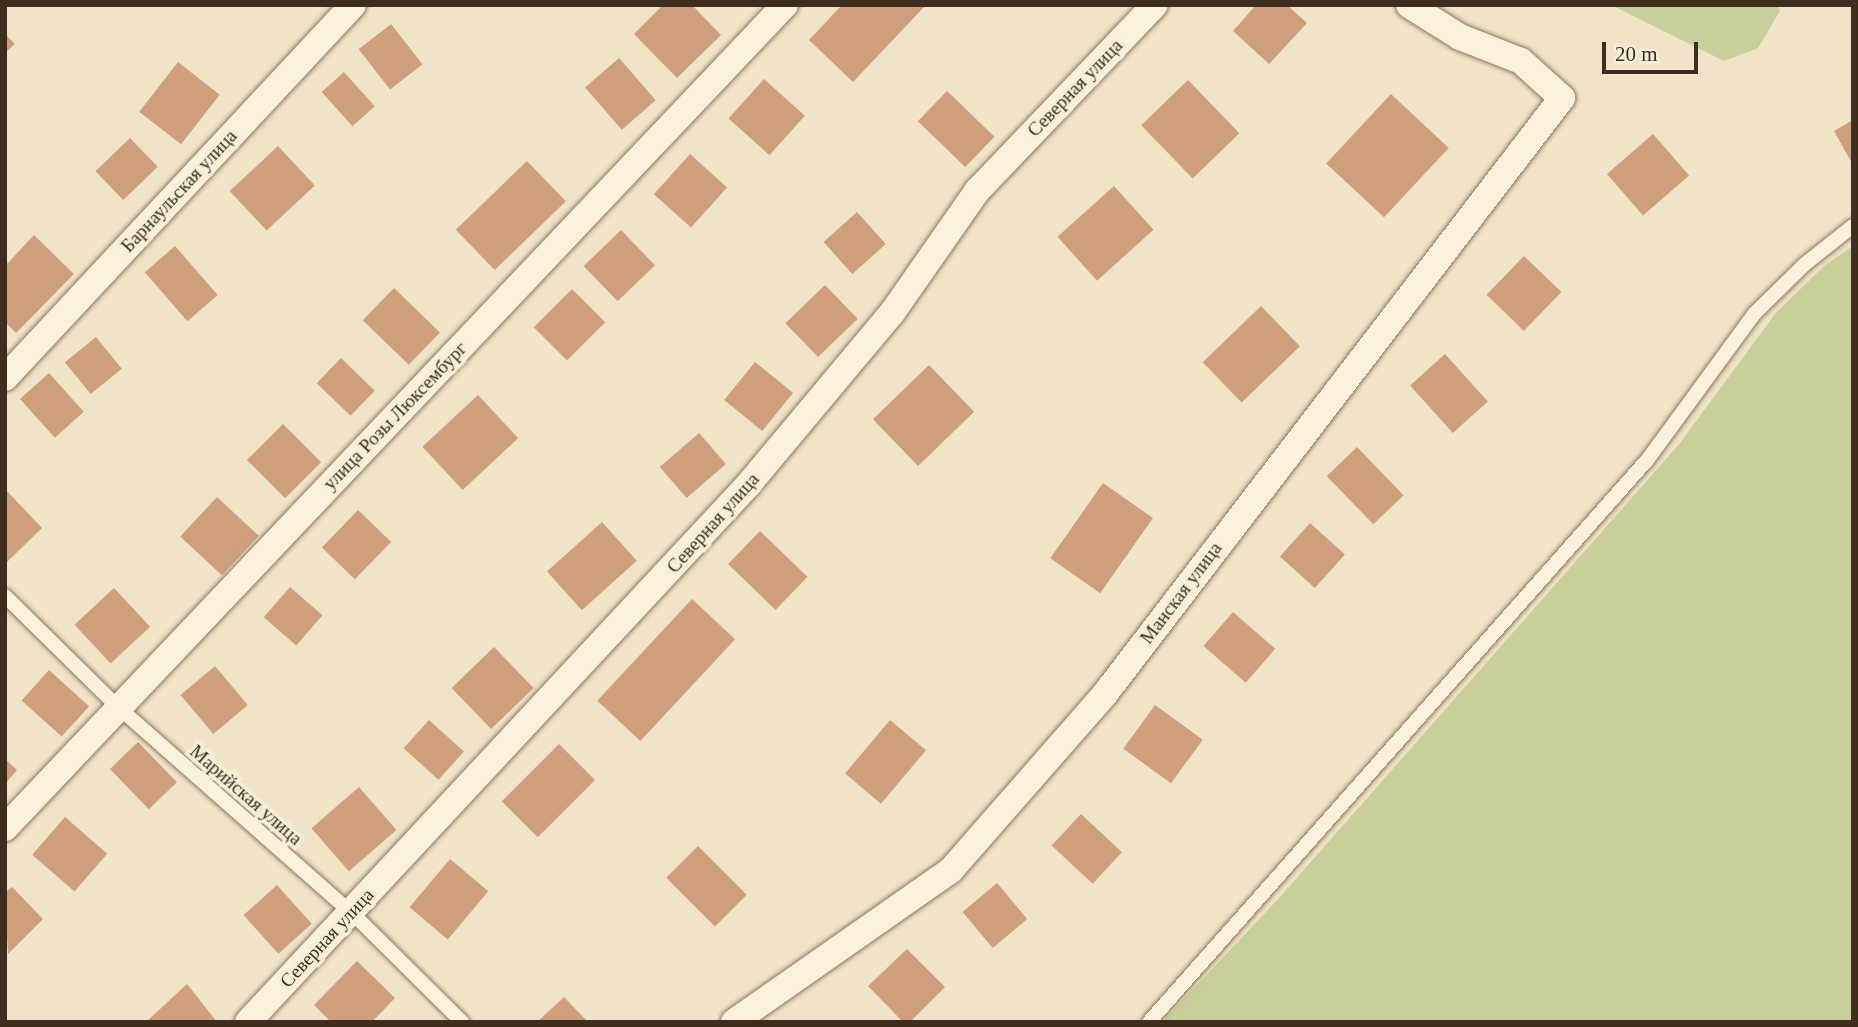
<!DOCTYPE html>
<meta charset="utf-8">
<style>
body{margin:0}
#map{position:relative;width:1858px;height:1027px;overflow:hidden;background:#f0e4c8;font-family:"Times New Roman",serif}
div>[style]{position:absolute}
.green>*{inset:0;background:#c9cf9b}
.building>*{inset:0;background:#cf9f7d;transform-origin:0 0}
.roads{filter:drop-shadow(0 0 2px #8d765c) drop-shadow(0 0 2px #8d765c)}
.lane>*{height:14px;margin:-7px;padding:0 7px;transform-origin:7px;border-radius:7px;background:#faf1dc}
.street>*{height:26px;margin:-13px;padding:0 13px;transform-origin:13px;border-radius:13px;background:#faf1dc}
span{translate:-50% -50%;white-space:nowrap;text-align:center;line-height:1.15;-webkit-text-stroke:7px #f7eed8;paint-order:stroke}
.street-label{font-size:19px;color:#3d2e20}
.frame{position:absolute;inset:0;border:7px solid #3d2e20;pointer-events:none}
.scale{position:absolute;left:1602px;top:42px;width:96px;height:32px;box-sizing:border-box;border:4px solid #3d2e20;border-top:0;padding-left:9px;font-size:21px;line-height:24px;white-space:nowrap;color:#3d2e20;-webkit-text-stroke:5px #f7eed8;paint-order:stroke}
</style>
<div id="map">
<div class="green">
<i style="clip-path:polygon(1611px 5px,1777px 5px,1780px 11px,1758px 48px,1724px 61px)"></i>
<i style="clip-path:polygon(1853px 246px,1853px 1022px,1162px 1022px,1279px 898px,1680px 443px,1775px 314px,1825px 265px)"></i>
</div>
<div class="building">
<i style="clip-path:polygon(663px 5px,692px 5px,721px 35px,677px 78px,634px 34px)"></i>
<i style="clip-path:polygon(842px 5px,926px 5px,853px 82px,809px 40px)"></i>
<i style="clip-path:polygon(1256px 5px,1287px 5px,1307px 23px,1269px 64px,1233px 31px)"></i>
<i style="left:391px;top:24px;width:51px;height:41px;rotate:52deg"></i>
<i style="clip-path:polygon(5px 34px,15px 44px,5px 53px)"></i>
<i style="left:619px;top:58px;width:56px;height:45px;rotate:49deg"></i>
<i style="left:178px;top:62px;width:53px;height:63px;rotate:38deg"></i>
<i style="left:344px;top:72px;width:46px;height:30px;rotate:48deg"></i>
<i style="left:764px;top:79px;width:55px;height:53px;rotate:42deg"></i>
<i style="left:1188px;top:80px;width:74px;height:65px;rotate:46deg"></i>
<i style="left:947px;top:91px;width:66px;height:42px;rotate:44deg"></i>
<i style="left:1391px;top:94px;width:79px;height:95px;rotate:43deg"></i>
<i style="clip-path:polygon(1853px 120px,1853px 165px,1834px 131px)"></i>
<i style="left:1653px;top:134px;width:55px;height:61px;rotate:49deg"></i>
<i style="left:130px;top:138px;width:40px;height:48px;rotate:46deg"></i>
<i style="left:278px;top:146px;width:54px;height:66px;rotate:47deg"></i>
<i style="left:690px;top:154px;width:50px;height:54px;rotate:42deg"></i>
<i style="left:527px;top:161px;width:56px;height:99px;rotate:46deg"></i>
<i style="left:1114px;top:186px;width:59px;height:76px;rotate:48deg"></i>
<i style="left:857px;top:212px;width:43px;height:45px;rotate:48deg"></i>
<i style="left:621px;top:230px;width:49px;height:52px;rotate:46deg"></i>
<i style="clip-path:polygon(34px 235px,74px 274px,16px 333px,5px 322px,5px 266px)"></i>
<i style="left:175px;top:246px;width:65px;height:40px;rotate:49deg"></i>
<i style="left:1524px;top:256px;width:52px;height:54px;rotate:44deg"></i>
<i style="left:825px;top:285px;width:47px;height:55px;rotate:46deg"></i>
<i style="left:394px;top:288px;width:64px;height:45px;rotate:44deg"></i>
<i style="left:572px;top:289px;width:47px;height:54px;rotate:45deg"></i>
<i style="left:1261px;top:306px;width:56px;height:81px;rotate:46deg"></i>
<i style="left:96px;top:337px;width:41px;height:40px;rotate:51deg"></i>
<i style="left:1445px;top:354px;width:64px;height:47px;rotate:48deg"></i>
<i style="left:341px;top:358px;width:47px;height:35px;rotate:44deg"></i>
<i style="left:755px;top:362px;width:49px;height:49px;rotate:39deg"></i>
<i style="left:929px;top:365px;width:65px;height:78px;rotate:46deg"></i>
<i style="left:49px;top:373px;width:52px;height:39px;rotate:48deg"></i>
<i style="left:478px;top:395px;width:59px;height:76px;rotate:47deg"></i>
<i style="left:283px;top:424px;width:54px;height:51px;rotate:45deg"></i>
<i style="left:699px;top:433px;width:41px;height:52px;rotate:49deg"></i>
<i style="left:1357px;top:447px;width:67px;height:42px;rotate:46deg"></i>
<i style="left:1103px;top:483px;width:61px;height:92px;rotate:35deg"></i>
<i style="clip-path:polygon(5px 489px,42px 528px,7px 562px,5px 560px)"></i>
<i style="left:217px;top:497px;width:57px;height:54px;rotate:43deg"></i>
<i style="left:358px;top:510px;width:46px;height:52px;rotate:44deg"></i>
<i style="left:602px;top:522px;width:52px;height:74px;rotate:48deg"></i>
<i style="left:1310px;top:523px;width:47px;height:45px;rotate:42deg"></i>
<i style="left:760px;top:531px;width:66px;height:46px;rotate:44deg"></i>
<i style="left:290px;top:587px;width:43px;height:40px;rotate:41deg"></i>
<i style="left:114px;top:588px;width:53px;height:54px;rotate:47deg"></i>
<i style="left:692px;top:599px;width:59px;height:139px;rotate:43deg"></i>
<i style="left:1233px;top:612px;width:56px;height:45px;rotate:41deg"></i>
<i style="left:494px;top:647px;width:57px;height:59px;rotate:46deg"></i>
<i style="left:215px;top:666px;width:51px;height:45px;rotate:50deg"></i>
<i style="left:49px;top:670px;width:54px;height:41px;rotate:42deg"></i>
<i style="left:1155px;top:705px;width:59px;height:54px;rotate:36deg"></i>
<i style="left:429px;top:720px;width:47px;height:38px;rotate:42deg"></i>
<i style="left:890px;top:720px;width:47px;height:70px;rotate:40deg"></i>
<i style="left:138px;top:742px;width:56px;height:39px;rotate:46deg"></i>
<i style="left:559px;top:744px;width:51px;height:81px;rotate:45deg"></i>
<i style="clip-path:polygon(5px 759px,17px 770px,5px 784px)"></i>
<i style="left:359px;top:787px;width:57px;height:63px;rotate:49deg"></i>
<i style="left:1081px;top:814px;width:56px;height:43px;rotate:43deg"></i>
<i style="left:65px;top:817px;width:56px;height:50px;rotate:41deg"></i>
<i style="left:698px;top:846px;width:69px;height:45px;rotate:45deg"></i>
<i style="left:450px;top:859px;width:50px;height:63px;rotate:40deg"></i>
<i style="left:997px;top:883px;width:47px;height:45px;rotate:50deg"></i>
<i style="left:277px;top:885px;width:52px;height:45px;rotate:48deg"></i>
<i style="clip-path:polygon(12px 887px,43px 919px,8px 954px,5px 893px)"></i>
<i style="clip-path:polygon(907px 949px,945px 987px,910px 1022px,903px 1022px,868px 986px)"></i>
<i style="clip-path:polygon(357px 961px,395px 998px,372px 1022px,331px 1022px,314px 1005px)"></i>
<i style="clip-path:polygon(187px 984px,217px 1022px,146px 1022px)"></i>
<i style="clip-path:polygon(564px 997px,588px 1022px,537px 1022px)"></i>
</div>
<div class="roads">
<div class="lane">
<i style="left:5px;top:596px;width:158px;rotate:44.5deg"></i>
<i style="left:118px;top:707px;width:312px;rotate:41.4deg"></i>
<i style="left:352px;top:913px;width:155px;rotate:44.7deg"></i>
<i style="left:1149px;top:1022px;width:752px;rotate:-48.45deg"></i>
<i style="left:1648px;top:459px;width:180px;rotate:-53.8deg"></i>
<i style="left:1754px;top:314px;width:71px;rotate:-44.4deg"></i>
<i style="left:1805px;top:264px;width:61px;rotate:-38.4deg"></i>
</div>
<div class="street">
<i style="left:5px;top:378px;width:510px;rotate:-46.99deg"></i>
<i style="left:5px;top:828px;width:1134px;rotate:-46.54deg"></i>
<i style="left:248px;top:1022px;width:734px;rotate:-47.04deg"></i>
<i style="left:748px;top:485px;width:224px;rotate:-50.1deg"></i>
<i style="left:892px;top:313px;width:149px;rotate:-55.1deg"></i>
<i style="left:977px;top:191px;width:257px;rotate:-46.3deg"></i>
<i style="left:734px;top:1022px;width:265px;rotate:-35deg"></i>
<i style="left:951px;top:870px;width:234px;rotate:-48.8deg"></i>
<i style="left:1105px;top:694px;width:751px;rotate:-52.52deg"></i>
<i style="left:1562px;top:98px;width:55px;rotate:-137.9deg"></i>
<i style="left:1521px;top:61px;width:66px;rotate:-158.5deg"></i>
<i style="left:1460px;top:37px;width:60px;rotate:-147.9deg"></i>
</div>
</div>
<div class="street-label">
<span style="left:1075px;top:88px;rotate:-46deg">Северная улица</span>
<span style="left:179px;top:191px;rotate:-47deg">Барнаульская улица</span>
<span style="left:395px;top:416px;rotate:-46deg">улица Розы Люксембург</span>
<span style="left:713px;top:523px;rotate:-48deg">Северная улица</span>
<span style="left:1181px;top:593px;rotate:-53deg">Манская улица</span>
<span style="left:246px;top:795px;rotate:41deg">Марийская улица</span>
<span style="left:327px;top:938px;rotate:-47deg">Северная улица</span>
</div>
<div class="frame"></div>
<div class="scale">20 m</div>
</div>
